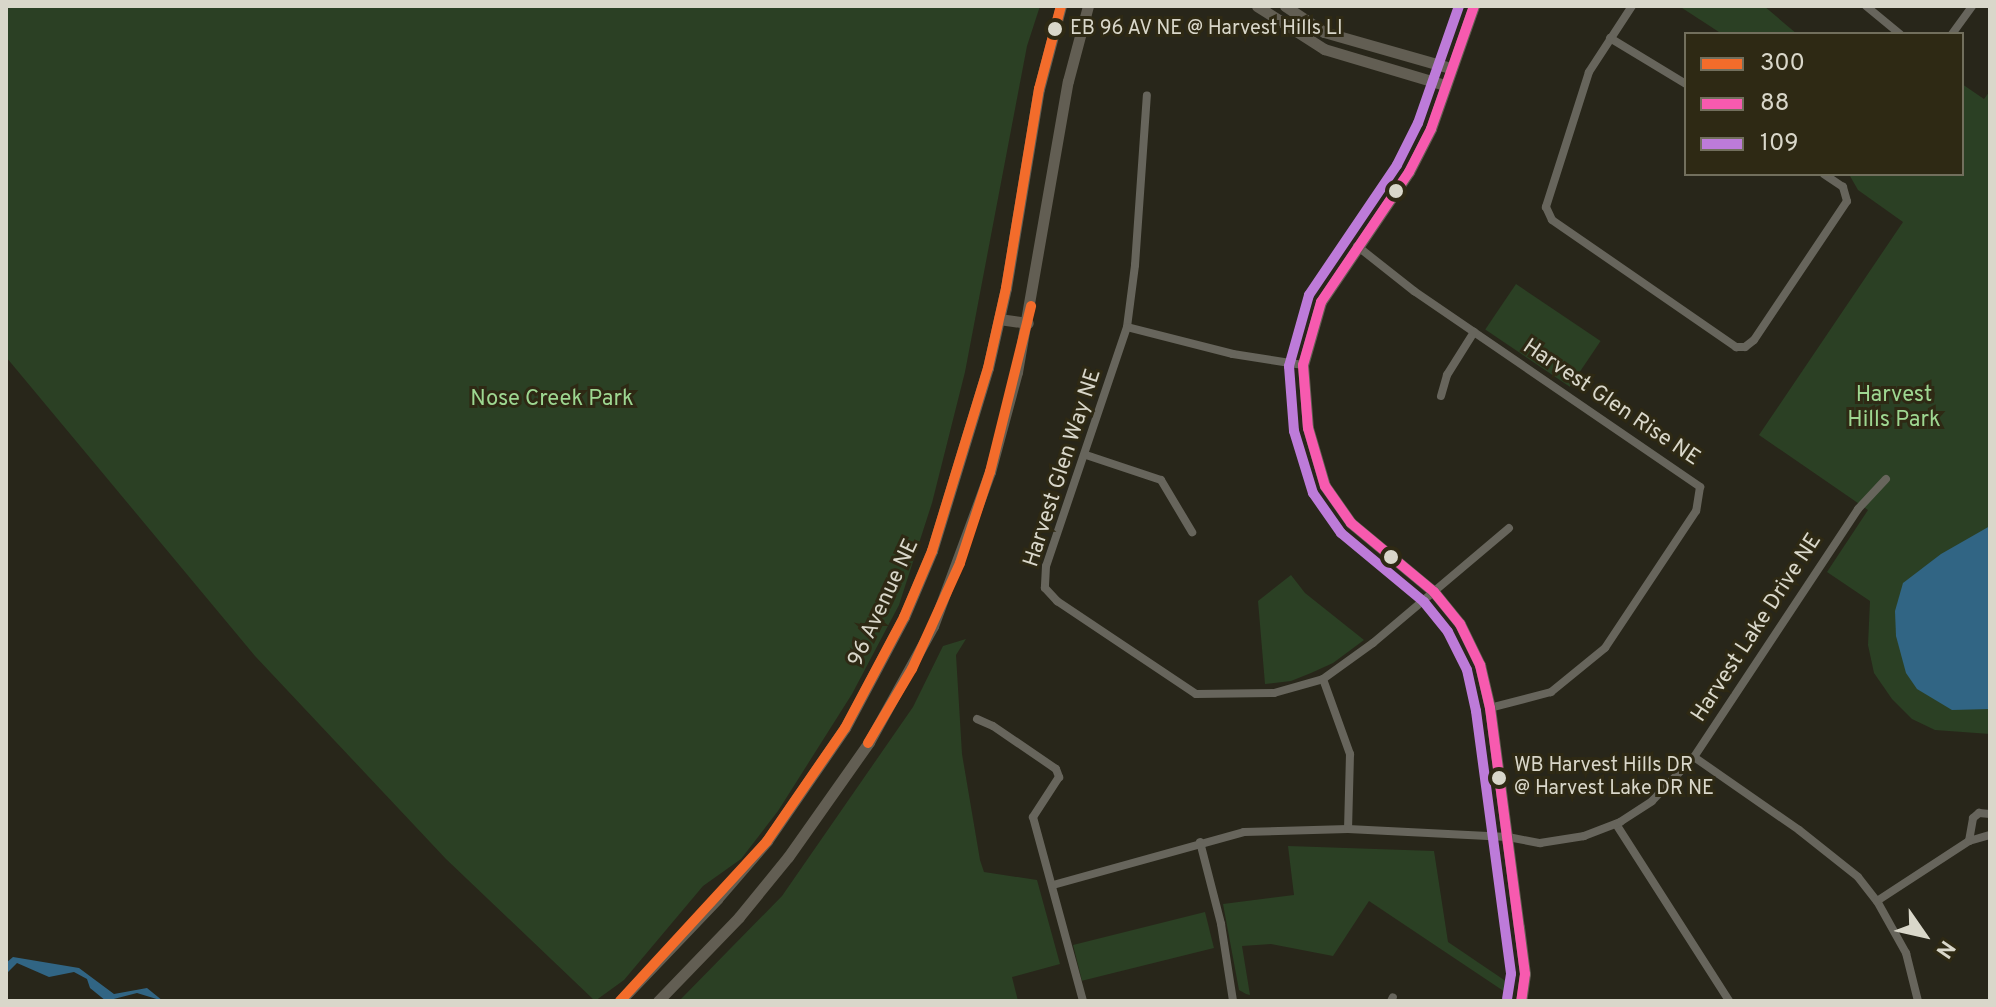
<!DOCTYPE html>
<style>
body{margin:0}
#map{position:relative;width:1996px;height:1007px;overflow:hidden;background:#28261a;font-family:Overpass,sans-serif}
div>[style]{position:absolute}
.green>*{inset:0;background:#2b4024;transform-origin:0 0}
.water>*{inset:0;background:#316584}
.street>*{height:8px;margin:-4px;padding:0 4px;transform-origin:4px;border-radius:4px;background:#67655c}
.secondary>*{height:11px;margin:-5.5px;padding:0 5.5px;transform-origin:5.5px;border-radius:5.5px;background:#625e53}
.bus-1>*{height:10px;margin:-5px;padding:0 5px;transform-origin:5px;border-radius:5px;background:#f36c2b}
.bus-2>*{height:10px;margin:-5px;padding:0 5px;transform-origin:5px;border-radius:5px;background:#f75aaf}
.bus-3>*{height:10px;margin:-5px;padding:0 5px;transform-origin:5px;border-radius:5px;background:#bd7bd9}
.dots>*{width:22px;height:22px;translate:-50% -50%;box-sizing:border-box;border:4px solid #2e2914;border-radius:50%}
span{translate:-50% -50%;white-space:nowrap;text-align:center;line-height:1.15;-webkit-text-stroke:6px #2e2914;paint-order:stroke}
.bus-label{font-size:20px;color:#d9d7ca}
.left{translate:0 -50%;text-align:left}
.park-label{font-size:22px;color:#9ed791}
.street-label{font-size:22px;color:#d9d7ca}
.frame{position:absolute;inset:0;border:8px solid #d9d7ca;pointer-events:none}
.legend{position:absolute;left:1684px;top:32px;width:280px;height:144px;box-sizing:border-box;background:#2e2914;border:2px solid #726f5d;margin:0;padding:10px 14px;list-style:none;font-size:24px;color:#d9d7ca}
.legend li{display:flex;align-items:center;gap:16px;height:40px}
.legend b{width:40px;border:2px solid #726f5d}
.north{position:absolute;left:1884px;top:895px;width:80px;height:80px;-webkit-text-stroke:6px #2e2914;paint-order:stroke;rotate:124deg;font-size:22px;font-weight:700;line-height:32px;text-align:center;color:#d9d7ca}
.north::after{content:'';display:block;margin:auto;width:28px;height:36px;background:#d9d7ca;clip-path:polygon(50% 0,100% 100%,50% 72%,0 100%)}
</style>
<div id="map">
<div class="green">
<i style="clip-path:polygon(6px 6px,1040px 6px,1027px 46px,965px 372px,932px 503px,899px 605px,852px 694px,778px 811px,741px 859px,703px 886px,624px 980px,595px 1001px,446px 859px,255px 656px,6px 357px)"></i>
<i style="clip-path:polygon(1679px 6px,1764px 6px,1797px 34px,1722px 34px)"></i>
<i style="clip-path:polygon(1962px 84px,1984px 99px,1990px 91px,1990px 734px,1935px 730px,1912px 719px,1892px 699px,1874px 673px,1868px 645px,1870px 601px,1827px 572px,1868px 510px,1759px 435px,1903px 222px,1858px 190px,1850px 176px,1962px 174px)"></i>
<i style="left:1516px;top:284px;width:102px;height:55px;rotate:34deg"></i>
<i style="clip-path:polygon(1291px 575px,1305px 593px,1364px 640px,1333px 663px,1311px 673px,1291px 681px,1265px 684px,1258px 601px)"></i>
<i style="clip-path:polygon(966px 639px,956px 655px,962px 754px,980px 860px,984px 872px,1037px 880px,1060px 964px,1012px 977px,1018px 1001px,679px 1001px,782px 896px,913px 707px,943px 646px)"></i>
<i style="clip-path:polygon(1288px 846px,1434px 851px,1448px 942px,1510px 984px,1511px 996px,1369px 901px,1333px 956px,1271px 944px,1242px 946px,1250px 995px,1246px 994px,1239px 990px,1223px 904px,1294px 895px)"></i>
<i style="left:1205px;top:912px;width:37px;height:136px;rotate:76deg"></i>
</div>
<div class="water">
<i style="clip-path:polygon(1990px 526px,1990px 709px,1952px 710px,1917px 689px,1906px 673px,1896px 636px,1895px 611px,1903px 583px,1941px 554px)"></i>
<i style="clip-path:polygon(13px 957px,79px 968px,114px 994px,147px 988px,163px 1001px,137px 993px,106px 1001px,90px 988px,87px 979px,74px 972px,49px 977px,17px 963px,6px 974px,6px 963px)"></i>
</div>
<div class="street">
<i style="left:1632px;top:6px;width:79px;rotate:123.1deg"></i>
<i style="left:1589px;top:72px;width:142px;rotate:107.7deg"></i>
<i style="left:1546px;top:207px;width:14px;rotate:65deg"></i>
<i style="left:1552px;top:220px;width:224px;rotate:34.6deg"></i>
<i style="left:1736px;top:347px;width:9px"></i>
<i style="left:1745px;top:347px;width:11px;rotate:-38deg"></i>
<i style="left:1754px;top:340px;width:167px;rotate:-56.2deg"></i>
<i style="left:1847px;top:201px;width:15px;rotate:-106deg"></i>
<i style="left:1843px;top:187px;width:23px;rotate:-146deg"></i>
<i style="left:1866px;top:6px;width:44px;rotate:39.5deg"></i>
<i style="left:1952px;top:34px;width:34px;rotate:-54deg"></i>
<i style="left:1610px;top:38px;width:89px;rotate:31.2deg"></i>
<i style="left:1357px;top:246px;width:73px;rotate:38.3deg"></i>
<i style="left:1414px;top:291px;width:347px;rotate:34.4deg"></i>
<i style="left:1700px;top:487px;width:24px;rotate:99deg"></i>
<i style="left:1696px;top:511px;width:164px;rotate:123.6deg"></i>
<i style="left:1605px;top:648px;width:70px;rotate:140.8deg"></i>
<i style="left:1551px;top:692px;width:63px;rotate:165.3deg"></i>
<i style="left:1127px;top:327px;width:63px;rotate:-82.6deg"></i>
<i style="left:1135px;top:265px;width:170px;rotate:-86deg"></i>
<i style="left:1303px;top:365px;width:71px;rotate:-171.1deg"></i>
<i style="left:1233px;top:354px;width:109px;rotate:-165.7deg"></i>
<i style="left:1127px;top:327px;width:252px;rotate:108.7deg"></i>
<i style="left:1046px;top:566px;width:22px;rotate:93deg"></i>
<i style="left:1045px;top:588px;width:18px;rotate:47deg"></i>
<i style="left:1057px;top:601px;width:167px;rotate:33.8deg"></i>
<i style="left:1196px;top:694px;width:78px;rotate:-0.7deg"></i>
<i style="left:1274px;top:693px;width:51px;rotate:-15.9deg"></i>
<i style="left:1323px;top:679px;width:62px;rotate:-35.8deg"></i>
<i style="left:1373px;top:643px;width:178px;rotate:-40.2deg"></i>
<i style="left:1441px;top:396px;width:22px;rotate:-74deg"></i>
<i style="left:1447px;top:375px;width:51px;rotate:-57.9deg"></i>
<i style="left:1086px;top:455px;width:79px;rotate:18.4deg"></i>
<i style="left:1161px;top:480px;width:61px;rotate:59.2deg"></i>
<i style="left:1323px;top:679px;width:80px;rotate:70.2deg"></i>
<i style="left:1350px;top:754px;width:75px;rotate:91.5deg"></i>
<i style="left:977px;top:719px;width:17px;rotate:24deg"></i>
<i style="left:993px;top:726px;width:76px;rotate:34.3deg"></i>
<i style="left:1056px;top:769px;width:9px;rotate:69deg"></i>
<i style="left:1059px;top:777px;width:48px;rotate:123deg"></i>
<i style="left:1033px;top:817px;width:191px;rotate:74.8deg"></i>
<i style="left:1694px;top:757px;width:128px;rotate:34.8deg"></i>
<i style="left:1799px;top:830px;width:75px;rotate:38.5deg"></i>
<i style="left:1858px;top:877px;width:31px;rotate:52deg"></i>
<i style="left:1877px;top:901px;width:60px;rotate:60.9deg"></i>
<i style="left:1906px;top:953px;width:49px;rotate:76deg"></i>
<i style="left:1616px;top:824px;width:210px;rotate:57.4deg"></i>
<i style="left:1969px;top:841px;width:23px;rotate:-80deg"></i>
<i style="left:1973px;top:818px;width:8px;rotate:-40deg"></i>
<i style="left:1979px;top:813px;width:11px;rotate:5deg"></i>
<i style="left:1200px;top:842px;width:85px;rotate:75.6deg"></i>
<i style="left:1221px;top:924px;width:78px;rotate:81.1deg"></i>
<i style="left:1053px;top:885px;width:198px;rotate:-15.5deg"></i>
<i style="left:1244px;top:832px;width:104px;rotate:-1.7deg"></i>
<i style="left:1348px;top:829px;width:160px;rotate:2.9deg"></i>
<i style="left:1508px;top:837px;width:33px;rotate:11deg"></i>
<i style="left:1540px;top:843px;width:45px;rotate:-9deg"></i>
<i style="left:1584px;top:836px;width:39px;rotate:-21deg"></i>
<i style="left:1620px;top:822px;width:38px;rotate:-33deg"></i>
<i style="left:1652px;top:801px;width:61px;rotate:-46.3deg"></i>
<i style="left:1694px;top:757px;width:297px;rotate:-56.5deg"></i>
<i style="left:1858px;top:509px;width:41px;rotate:-47deg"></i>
<i style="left:1877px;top:901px;width:110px;rotate:-33.1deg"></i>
<i style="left:1969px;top:841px;width:22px;rotate:-16deg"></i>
<i style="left:1391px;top:1001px;width:4px;rotate:-63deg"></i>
</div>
<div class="secondary">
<i style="left:1257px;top:6px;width:80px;rotate:32.7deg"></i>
<i style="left:1324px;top:49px;width:126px;rotate:16.6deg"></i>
<i style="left:1285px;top:6px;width:47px;rotate:33.7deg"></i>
<i style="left:1324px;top:32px;width:131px;rotate:15.9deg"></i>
<i style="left:1474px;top:6px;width:130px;rotate:109.3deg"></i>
<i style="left:1431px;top:129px;width:48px;rotate:117.1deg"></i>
<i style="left:1409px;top:172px;width:157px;rotate:124.1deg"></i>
<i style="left:1321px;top:302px;width:66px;rotate:105.9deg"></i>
<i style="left:1303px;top:365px;width:63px;rotate:85.5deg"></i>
<i style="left:1308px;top:428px;width:60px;rotate:73.7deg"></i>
<i style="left:1325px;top:486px;width:45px;rotate:54.9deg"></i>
<i style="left:1351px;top:523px;width:108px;rotate:39.7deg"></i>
<i style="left:1434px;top:592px;width:41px;rotate:50.9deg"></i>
<i style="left:1460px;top:624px;width:46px;rotate:64deg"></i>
<i style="left:1480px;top:665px;width:44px;rotate:76.9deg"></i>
<i style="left:1490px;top:708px;width:221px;rotate:82.5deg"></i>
<i style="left:1519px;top:927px;width:47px;rotate:82.7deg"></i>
<i style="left:1525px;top:974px;width:27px;rotate:98deg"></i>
<i style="left:999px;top:319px;width:29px;rotate:8deg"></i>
<i style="left:620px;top:1001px;width:141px;rotate:-46.4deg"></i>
<i style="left:717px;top:899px;width:77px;rotate:-49.2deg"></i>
<i style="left:767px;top:841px;width:137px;rotate:-55.4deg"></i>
<i style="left:845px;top:728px;width:126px;rotate:-62deg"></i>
<i style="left:904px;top:617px;width:72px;rotate:-67deg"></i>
<i style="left:932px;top:551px;width:191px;rotate:-73deg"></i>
<i style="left:988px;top:368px;width:82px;rotate:-77.3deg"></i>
<i style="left:1006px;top:288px;width:202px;rotate:-80.6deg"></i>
<i style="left:1039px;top:89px;width:86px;rotate:-75.2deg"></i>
<i style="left:658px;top:1001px;width:117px;rotate:-46deg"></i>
<i style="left:739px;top:917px;width:77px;rotate:-50.8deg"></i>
<i style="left:788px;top:857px;width:141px;rotate:-54.8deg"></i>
<i style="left:869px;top:742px;width:132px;rotate:-61.1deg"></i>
<i style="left:933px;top:626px;width:164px;rotate:-69.7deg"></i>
<i style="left:990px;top:472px;width:104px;rotate:-74.9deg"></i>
<i style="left:1017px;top:372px;width:295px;rotate:-80.1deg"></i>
<i style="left:1068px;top:81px;width:78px;rotate:-75.1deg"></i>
</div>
<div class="bus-1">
<i style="left:868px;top:743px;width:86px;rotate:-59.3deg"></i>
<i style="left:912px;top:669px;width:116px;rotate:-65.6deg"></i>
<i style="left:960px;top:563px;width:96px;rotate:-71.8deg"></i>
<i style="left:990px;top:472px;width:171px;rotate:-76.1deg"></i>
<i style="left:620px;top:1001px;width:217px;rotate:-47.4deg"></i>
<i style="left:767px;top:841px;width:137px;rotate:-55.4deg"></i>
<i style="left:845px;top:728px;width:126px;rotate:-62deg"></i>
<i style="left:904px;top:617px;width:72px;rotate:-67deg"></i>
<i style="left:932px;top:551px;width:191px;rotate:-73deg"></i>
<i style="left:988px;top:368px;width:82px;rotate:-77.3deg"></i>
<i style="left:1006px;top:288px;width:202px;rotate:-80.6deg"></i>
<i style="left:1039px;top:89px;width:86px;rotate:-75.2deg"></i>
</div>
<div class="bus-2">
<i style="left:1474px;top:6px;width:130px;rotate:109.3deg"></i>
<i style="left:1431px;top:129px;width:48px;rotate:117.1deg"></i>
<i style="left:1409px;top:172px;width:157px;rotate:124.1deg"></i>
<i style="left:1321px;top:302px;width:66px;rotate:105.9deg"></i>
<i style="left:1303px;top:365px;width:63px;rotate:85.5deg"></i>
<i style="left:1308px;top:428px;width:60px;rotate:73.7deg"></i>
<i style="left:1325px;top:486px;width:45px;rotate:54.9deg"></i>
<i style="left:1351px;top:523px;width:108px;rotate:39.7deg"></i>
<i style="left:1434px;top:592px;width:41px;rotate:50.9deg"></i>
<i style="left:1460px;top:624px;width:46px;rotate:64deg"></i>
<i style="left:1480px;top:665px;width:44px;rotate:76.9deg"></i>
<i style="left:1490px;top:708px;width:268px;rotate:82.5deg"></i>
<i style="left:1525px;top:974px;width:27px;rotate:98deg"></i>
</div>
<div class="bus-3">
<i style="left:1459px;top:6px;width:124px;rotate:109.3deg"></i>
<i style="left:1418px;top:123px;width:47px;rotate:116.6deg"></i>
<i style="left:1397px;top:165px;width:157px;rotate:124.1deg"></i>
<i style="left:1309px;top:295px;width:74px;rotate:105.7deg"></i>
<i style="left:1289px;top:366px;width:65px;rotate:85.6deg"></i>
<i style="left:1294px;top:431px;width:65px;rotate:73deg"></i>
<i style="left:1313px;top:493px;width:49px;rotate:55deg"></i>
<i style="left:1341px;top:533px;width:108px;rotate:39.7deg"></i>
<i style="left:1424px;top:602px;width:38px;rotate:51deg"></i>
<i style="left:1448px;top:632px;width:42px;rotate:63.4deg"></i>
<i style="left:1467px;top:670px;width:42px;rotate:77.6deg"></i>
<i style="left:1476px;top:711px;width:265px;rotate:82.4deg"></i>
<i style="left:1511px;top:974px;width:25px;rotate:99deg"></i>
</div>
<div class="dots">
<i style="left:1055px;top:29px;background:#d9d7ca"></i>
<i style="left:1396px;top:191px;background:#d9d7ca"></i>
<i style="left:1391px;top:557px;background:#d9d7ca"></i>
<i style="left:1499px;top:778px;background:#d9d7ca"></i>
</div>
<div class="bus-label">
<span class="left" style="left:1070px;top:29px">EB 96 AV NE @ Harvest Hills LI</span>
<span class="left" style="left:1514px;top:778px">WB Harvest Hills DR<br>@ Harvest Lake DR NE</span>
</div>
<div class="park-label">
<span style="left:1894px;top:408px">Harvest<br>Hills Park</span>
<span style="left:552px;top:400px">Nose Creek Park</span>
</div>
<div class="street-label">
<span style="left:1611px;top:403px;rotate:34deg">Harvest Glen Rise NE</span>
<span style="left:1063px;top:468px;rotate:-72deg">Harvest Glen Way NE</span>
<span style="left:884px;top:603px;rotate:-65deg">96 Avenue NE</span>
<span style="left:1757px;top:628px;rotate:-57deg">Harvest Lake Drive NE</span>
</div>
<div class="frame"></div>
<ul class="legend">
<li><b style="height:10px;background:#f36c2b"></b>300</li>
<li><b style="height:10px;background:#f75aaf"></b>88</li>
<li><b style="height:10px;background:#bd7bd9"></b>109</li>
</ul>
<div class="north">N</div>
</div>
